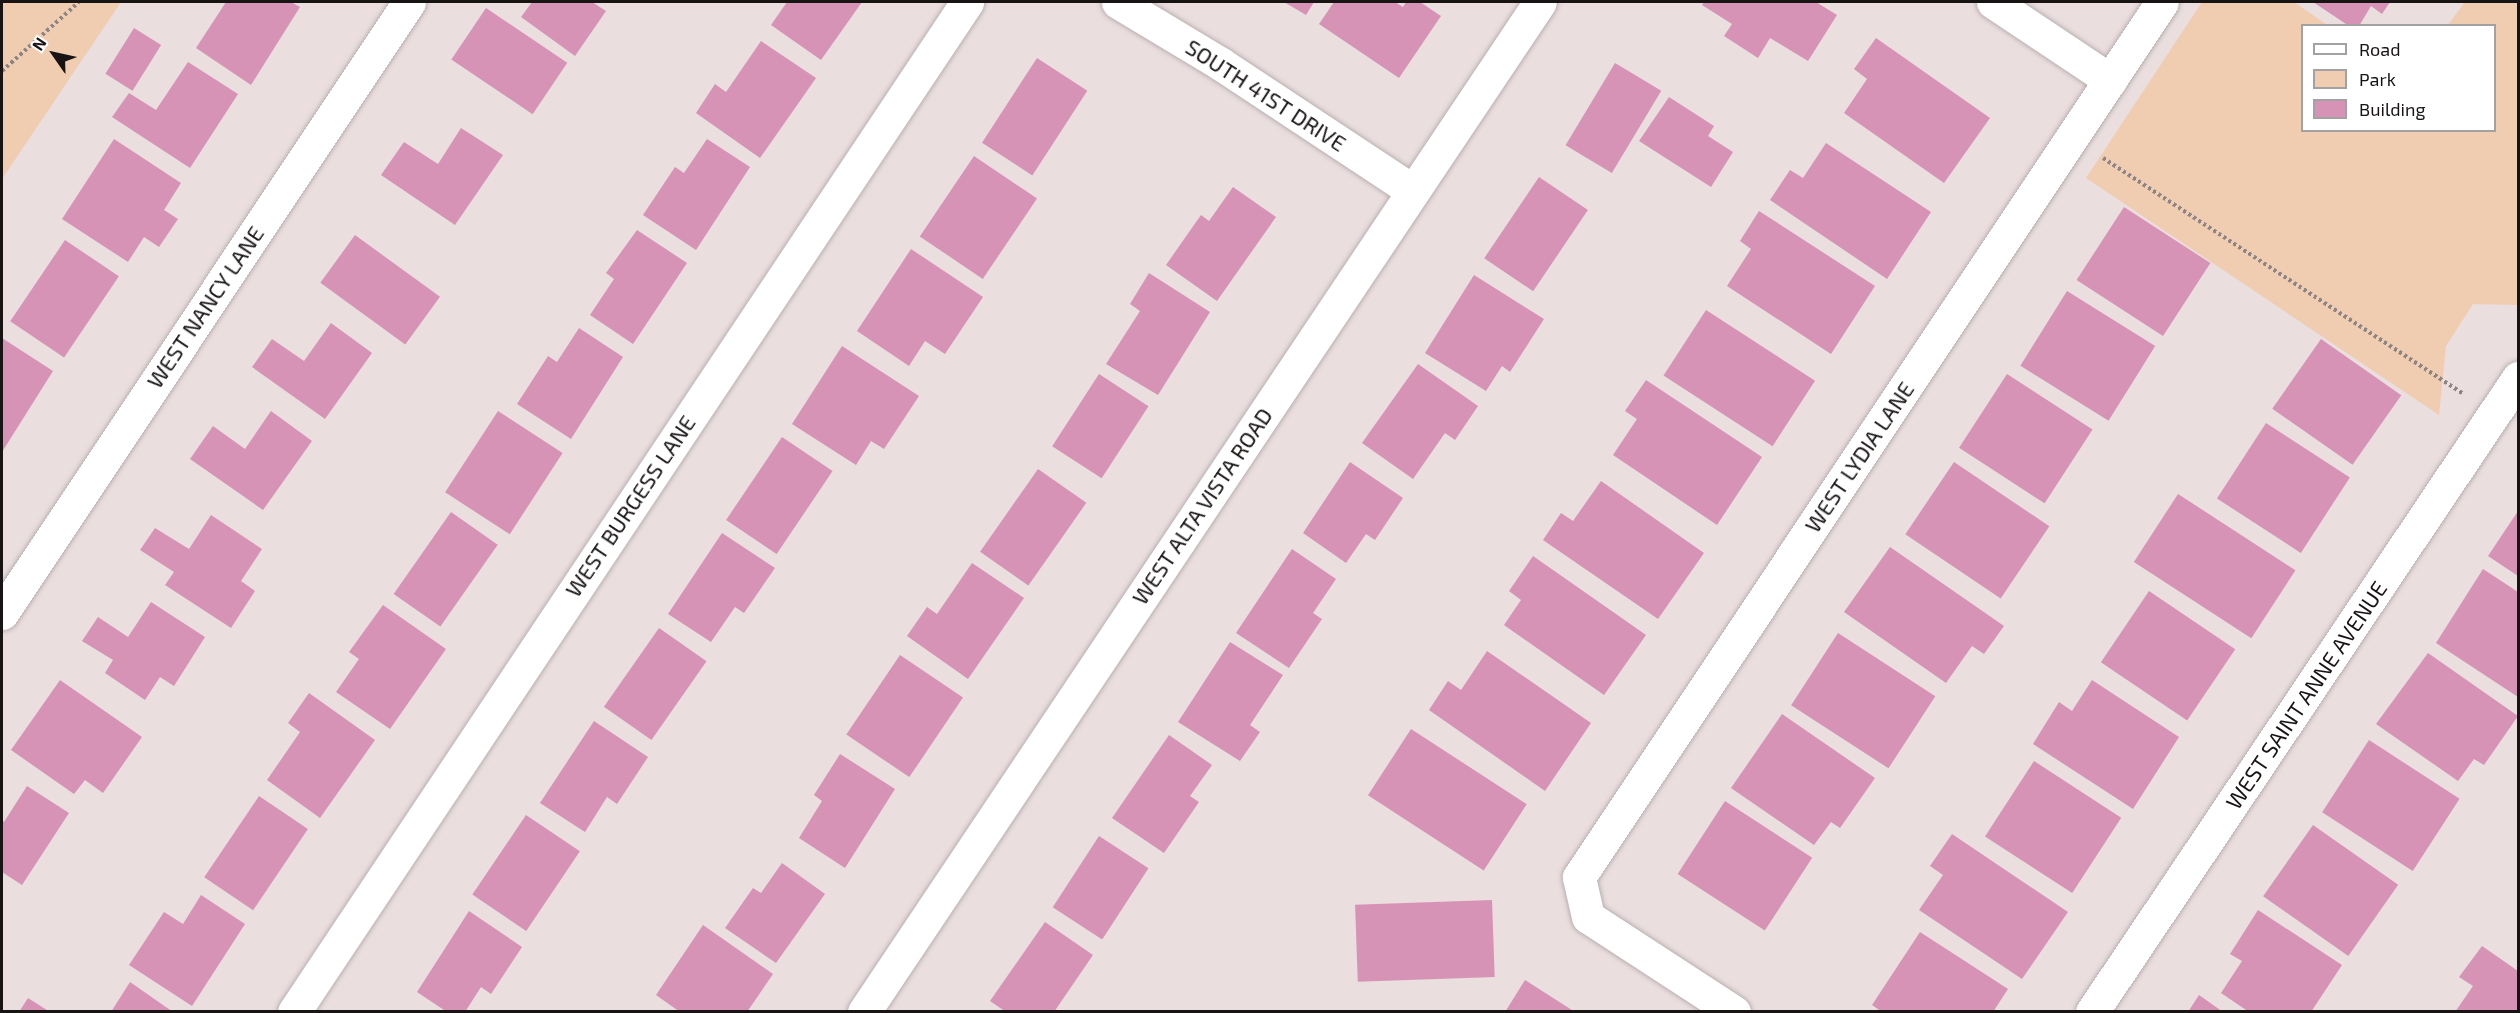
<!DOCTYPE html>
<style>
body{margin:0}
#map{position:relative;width:2520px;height:1013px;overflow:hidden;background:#eadedf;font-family:"Exo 2",sans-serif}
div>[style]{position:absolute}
.green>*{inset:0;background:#f0ccb0}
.building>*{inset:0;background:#d693b5;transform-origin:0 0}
.path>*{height:4px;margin-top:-2px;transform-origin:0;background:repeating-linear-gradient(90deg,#8d8485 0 3px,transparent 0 6px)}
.roads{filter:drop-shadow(0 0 2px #baafb0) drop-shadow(0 0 2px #baafb0)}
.street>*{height:33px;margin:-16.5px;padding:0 16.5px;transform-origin:16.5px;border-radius:16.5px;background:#fff}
span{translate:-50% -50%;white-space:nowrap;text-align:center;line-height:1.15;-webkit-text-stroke:4.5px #fff;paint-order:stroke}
.street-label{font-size:22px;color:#181414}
.frame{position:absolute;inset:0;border:3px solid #181414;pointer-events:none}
.legend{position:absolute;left:2301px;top:24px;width:195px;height:108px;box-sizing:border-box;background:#fff;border:2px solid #a3a1a1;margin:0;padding:8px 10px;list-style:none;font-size:18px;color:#181414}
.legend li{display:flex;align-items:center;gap:12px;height:30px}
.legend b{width:30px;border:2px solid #a3a1a1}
.north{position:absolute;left:24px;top:24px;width:60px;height:60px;-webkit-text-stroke:4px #fff;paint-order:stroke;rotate:304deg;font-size:16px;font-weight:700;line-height:24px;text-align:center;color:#181414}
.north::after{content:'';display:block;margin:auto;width:21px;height:27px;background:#181414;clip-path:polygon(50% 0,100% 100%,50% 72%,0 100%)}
</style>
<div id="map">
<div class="green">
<i style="clip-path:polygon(2px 2px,121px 2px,2px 179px)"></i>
<i style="clip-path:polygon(2202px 2px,2294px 2px,2327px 25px,2302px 26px,2302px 130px,2494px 130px,2494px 26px,2448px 25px,2465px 2px,2518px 2px,2518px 305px,2473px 304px,2446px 346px,2439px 415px,2086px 178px)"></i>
</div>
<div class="building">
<i style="clip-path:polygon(226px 2px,291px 2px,300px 7px,251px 85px,196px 48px)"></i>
<i style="clip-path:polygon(532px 2px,592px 2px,606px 11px,575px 56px,521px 17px)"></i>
<i style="clip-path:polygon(787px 2px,862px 2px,821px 60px,771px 25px)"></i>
<i style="clip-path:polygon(1284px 2px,1314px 2px,1306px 15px)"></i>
<i style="clip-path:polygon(1334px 2px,1395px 2px,1403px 7px,1406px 2px,1420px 2px,1441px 16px,1399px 78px,1319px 24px)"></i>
<i style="clip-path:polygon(1704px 2px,1816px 2px,1837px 15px,1808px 61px,1770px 38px,1758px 58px,1724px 36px,1732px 24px,1702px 5px)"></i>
<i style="clip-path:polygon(2313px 2px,2390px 2px,2382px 14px,2371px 6px,2359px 26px,2349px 26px)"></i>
<i style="left:486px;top:8px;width:98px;height:62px;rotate:34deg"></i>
<i style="left:134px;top:28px;width:32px;height:54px;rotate:32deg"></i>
<i style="clip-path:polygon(1876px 38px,1990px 118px,1944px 183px,1844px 113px,1867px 79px,1854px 69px)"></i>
<i style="clip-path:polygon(761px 41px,816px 78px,760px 158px,696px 113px,715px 84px,726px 92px)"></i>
<i style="left:1037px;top:58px;width:60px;height:101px;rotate:33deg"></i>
<i style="clip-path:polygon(188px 62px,238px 94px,190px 168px,112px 117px,129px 93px,156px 110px)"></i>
<i style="left:1615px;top:63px;width:54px;height:96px;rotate:31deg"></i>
<i style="clip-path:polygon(1669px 97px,1714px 126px,1708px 136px,1733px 152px,1711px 187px,1639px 141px)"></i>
<i style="clip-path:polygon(461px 128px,503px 155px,455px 225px,381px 175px,404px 142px,438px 164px)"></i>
<i style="clip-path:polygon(114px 139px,181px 183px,164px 210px,178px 219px,159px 247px,144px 237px,128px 262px,62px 219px)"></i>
<i style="clip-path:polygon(707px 139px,750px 167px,696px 250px,643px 215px,675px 167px,684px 173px)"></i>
<i style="clip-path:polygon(1826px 143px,1931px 212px,1887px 279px,1770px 200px,1790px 170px,1803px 178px)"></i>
<i style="left:974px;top:156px;width:76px;height:97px;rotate:34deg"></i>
<i style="left:1539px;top:177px;width:59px;height:98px;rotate:34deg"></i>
<i style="clip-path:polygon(1233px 187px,1276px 217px,1217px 301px,1166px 265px,1201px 215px,1209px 221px)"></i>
<i style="left:2124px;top:207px;width:103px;height:87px;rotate:33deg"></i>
<i style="clip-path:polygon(1759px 211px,1875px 286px,1831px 354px,1727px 286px,1751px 249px,1740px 241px)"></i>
<i style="clip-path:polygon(637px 230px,687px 263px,633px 344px,590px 315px,614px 279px,606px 273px)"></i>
<i style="left:355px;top:235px;width:105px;height:59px;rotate:36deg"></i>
<i style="left:65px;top:240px;width:65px;height:98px;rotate:34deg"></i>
<i style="clip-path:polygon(911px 249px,983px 297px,945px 354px,925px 341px,909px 366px,857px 331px)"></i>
<i style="clip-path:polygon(1149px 273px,1210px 312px,1158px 395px,1106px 364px,1140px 311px,1130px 304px)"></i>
<i style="clip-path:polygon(1474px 275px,1544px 319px,1510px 372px,1502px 366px,1486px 391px,1425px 353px)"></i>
<i style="left:2067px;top:291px;width:104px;height:88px;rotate:32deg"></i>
<i style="left:1706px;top:310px;width:130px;height:78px;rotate:33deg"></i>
<i style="clip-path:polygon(331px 323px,372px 353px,325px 419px,252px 367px,272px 339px,304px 361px)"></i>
<i style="clip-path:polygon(579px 328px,623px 357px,571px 439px,517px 404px,548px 356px,557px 362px)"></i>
<i style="clip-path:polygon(2px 338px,53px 371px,2px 452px)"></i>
<i style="left:2321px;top:339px;width:98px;height:85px;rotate:35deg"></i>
<i style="clip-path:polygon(842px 346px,919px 396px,884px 449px,871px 441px,856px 465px,792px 424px)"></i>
<i style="clip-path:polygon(1418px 364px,1478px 406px,1455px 440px,1445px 433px,1413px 479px,1362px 443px)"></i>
<i style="left:1099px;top:374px;width:59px;height:86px;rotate:33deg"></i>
<i style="left:2007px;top:374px;width:102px;height:88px;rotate:33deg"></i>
<i style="clip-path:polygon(1646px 380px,1762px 457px,1717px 525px,1613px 455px,1637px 419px,1625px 411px)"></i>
<i style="clip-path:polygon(271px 411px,312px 441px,263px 510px,190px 459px,213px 426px,245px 449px)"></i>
<i style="left:498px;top:411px;width:77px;height:97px;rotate:33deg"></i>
<i style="left:2266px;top:423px;width:100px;height:90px;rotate:33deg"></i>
<i style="left:782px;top:437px;width:61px;height:100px;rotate:34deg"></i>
<i style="clip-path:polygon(1350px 462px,1403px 498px,1375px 540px,1366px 534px,1346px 563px,1303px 533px)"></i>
<i style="left:1954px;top:462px;width:115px;height:87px;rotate:34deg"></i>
<i style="left:1038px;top:469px;width:59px;height:101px;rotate:35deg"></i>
<i style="clip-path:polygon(1601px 481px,1704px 553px,1658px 619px,1543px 540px,1561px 513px,1573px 521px)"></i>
<i style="left:2178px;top:494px;width:140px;height:81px;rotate:33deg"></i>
<i style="clip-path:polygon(2518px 511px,2518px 576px,2488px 556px)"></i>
<i style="left:451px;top:512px;width:57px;height:100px;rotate:35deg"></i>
<i style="clip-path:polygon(211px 515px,262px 549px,241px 581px,255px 591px,231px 628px,165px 585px,174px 572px,140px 550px,155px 528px,189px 549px)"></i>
<i style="clip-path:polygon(722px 533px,775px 568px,744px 613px,735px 607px,711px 642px,668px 614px)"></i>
<i style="clip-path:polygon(1890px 547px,2004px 626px,1984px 654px,1972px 646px,1946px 683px,1844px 612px)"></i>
<i style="clip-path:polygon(1292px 549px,1336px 579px,1313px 613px,1322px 619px,1289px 668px,1236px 633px)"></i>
<i style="clip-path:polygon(1533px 556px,1646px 635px,1604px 695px,1504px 625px,1521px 600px,1509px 591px)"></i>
<i style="clip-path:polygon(972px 563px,1024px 598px,968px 679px,907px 636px,927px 607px,937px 614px)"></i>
<i style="clip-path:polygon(2483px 569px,2518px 592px,2518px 697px,2436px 643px)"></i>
<i style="left:2149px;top:591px;width:104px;height:86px;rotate:34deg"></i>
<i style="clip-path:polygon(151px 602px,205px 637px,174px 686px,160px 677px,145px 700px,105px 673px,113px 660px,82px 641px,98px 617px,128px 637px)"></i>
<i style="clip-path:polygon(383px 605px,446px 649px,390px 729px,336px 692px,359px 659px,349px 652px)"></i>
<i style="left:659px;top:628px;width:58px;height:96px;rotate:35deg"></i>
<i style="left:1838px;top:633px;width:116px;height:86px;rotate:33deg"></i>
<i style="clip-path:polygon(1230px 642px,1283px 675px,1250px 725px,1260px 732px,1240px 761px,1178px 722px)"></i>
<i style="clip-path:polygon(1487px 651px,1591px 723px,1545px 791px,1429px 710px,1448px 681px,1461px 690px)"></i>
<i style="clip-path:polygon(2428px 653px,2518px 716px,2484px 765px,2474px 759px,2458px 781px,2376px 724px)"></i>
<i style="left:900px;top:655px;width:76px;height:96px;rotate:34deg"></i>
<i style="clip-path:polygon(60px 680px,142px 737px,103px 793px,85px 780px,74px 794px,11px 750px)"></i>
<i style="clip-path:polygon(2092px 680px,2179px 737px,2133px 809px,2033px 744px,2059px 702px,2072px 711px)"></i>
<i style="clip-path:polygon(309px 693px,375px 740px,320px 818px,267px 780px,300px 732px,288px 723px)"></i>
<i style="clip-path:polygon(1782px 714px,1875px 778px,1840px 828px,1831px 822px,1814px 845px,1731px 788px)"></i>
<i style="clip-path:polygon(594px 721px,648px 757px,617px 804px,607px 797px,585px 832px,540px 803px)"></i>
<i style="left:1411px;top:729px;width:138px;height:79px;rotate:33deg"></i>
<i style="clip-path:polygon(1169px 735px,1212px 765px,1190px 796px,1199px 802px,1164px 853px,1112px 818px)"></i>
<i style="left:2369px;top:740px;width:108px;height:86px;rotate:33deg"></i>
<i style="clip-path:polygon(840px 754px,895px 789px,845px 868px,799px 838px,822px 801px,814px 795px)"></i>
<i style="left:2034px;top:761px;width:104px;height:90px;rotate:33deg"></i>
<i style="clip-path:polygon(27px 786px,69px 813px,22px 885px,2px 872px,2px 820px,4px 822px)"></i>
<i style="left:259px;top:796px;width:59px;height:98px;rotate:34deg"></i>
<i style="left:1725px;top:801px;width:104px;height:87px;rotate:33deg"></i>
<i style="left:526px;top:815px;width:65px;height:96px;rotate:34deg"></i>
<i style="left:2313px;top:825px;width:104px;height:87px;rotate:35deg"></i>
<i style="clip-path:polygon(1952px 834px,2068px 912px,2022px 979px,1919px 910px,1943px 875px,1930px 866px)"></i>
<i style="left:1099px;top:836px;width:59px;height:85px;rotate:33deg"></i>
<i style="clip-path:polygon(782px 863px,825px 894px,776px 963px,725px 928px,753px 888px,761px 893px)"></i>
<i style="clip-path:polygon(201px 895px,245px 924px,192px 1006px,129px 965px,164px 912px,183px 924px)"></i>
<i style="left:1492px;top:900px;width:77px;height:137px;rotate:88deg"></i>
<i style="clip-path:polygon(2258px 910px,2342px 965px,2311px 1012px,2249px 1012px,2221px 993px,2242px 961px,2230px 954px)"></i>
<i style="clip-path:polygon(469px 911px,522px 947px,491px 994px,481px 987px,465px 1012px,447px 1012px,417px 992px)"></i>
<i style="clip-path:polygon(1045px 922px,1093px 955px,1054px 1012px,1006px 1012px,990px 1001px)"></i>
<i style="clip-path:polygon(703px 925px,773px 974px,747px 1012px,680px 1012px,656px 995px)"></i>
<i style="clip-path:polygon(1920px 932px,2008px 989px,1993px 1012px,1882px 1012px,1872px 1005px)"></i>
<i style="clip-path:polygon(2482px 946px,2518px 971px,2518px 1012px,2455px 1012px,2473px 986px,2459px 977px)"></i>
<i style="clip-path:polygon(1525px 980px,1575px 1012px,1505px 1012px)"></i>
<i style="clip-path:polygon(130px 982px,173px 1012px,111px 1012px)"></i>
<i style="clip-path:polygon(2199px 995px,2223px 1012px,2188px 1012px)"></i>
<i style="clip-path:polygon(28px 998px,50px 1012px,19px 1012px)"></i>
</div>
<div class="path">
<i style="left:2px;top:71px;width:103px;rotate:-41.9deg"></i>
<i style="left:2103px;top:158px;width:430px;rotate:33.2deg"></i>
</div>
<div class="roads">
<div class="street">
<i style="left:1118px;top:2px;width:120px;rotate:31deg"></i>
<i style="left:1221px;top:64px;width:230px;rotate:33.5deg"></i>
<i style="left:1993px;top:2px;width:141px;rotate:33.7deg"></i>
<i style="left:2px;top:613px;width:734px;rotate:-56.33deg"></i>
<i style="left:294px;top:1012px;width:1214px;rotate:-56.32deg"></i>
<i style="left:864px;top:1012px;width:1215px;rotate:-56.21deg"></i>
<i style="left:1734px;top:1012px;width:174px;rotate:-146.9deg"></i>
<i style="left:1588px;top:917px;width:41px;rotate:-102.7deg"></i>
<i style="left:1579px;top:877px;width:1051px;rotate:-56.33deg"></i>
<i style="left:2092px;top:1012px;width:764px;rotate:-56.1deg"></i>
</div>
</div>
<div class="street-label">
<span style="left:1266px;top:95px;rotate:33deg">SOUTH 41ST DRIVE</span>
<span style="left:205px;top:307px;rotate:-56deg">WEST NANCY LANE</span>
<span style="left:1859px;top:457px;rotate:-56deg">WEST LYDIA LANE</span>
<span style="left:630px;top:506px;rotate:-56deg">WEST BURGESS LANE</span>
<span style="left:1202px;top:506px;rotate:-56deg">WEST ALTA VISTA ROAD</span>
<span style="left:2306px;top:695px;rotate:-56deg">WEST SAINT ANNE AVENUE</span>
</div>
<div class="frame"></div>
<ul class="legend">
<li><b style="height:8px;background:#fff"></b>Road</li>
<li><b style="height:16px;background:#f0ccb0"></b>Park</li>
<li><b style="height:16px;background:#d693b5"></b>Building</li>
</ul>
<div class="north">N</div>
</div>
